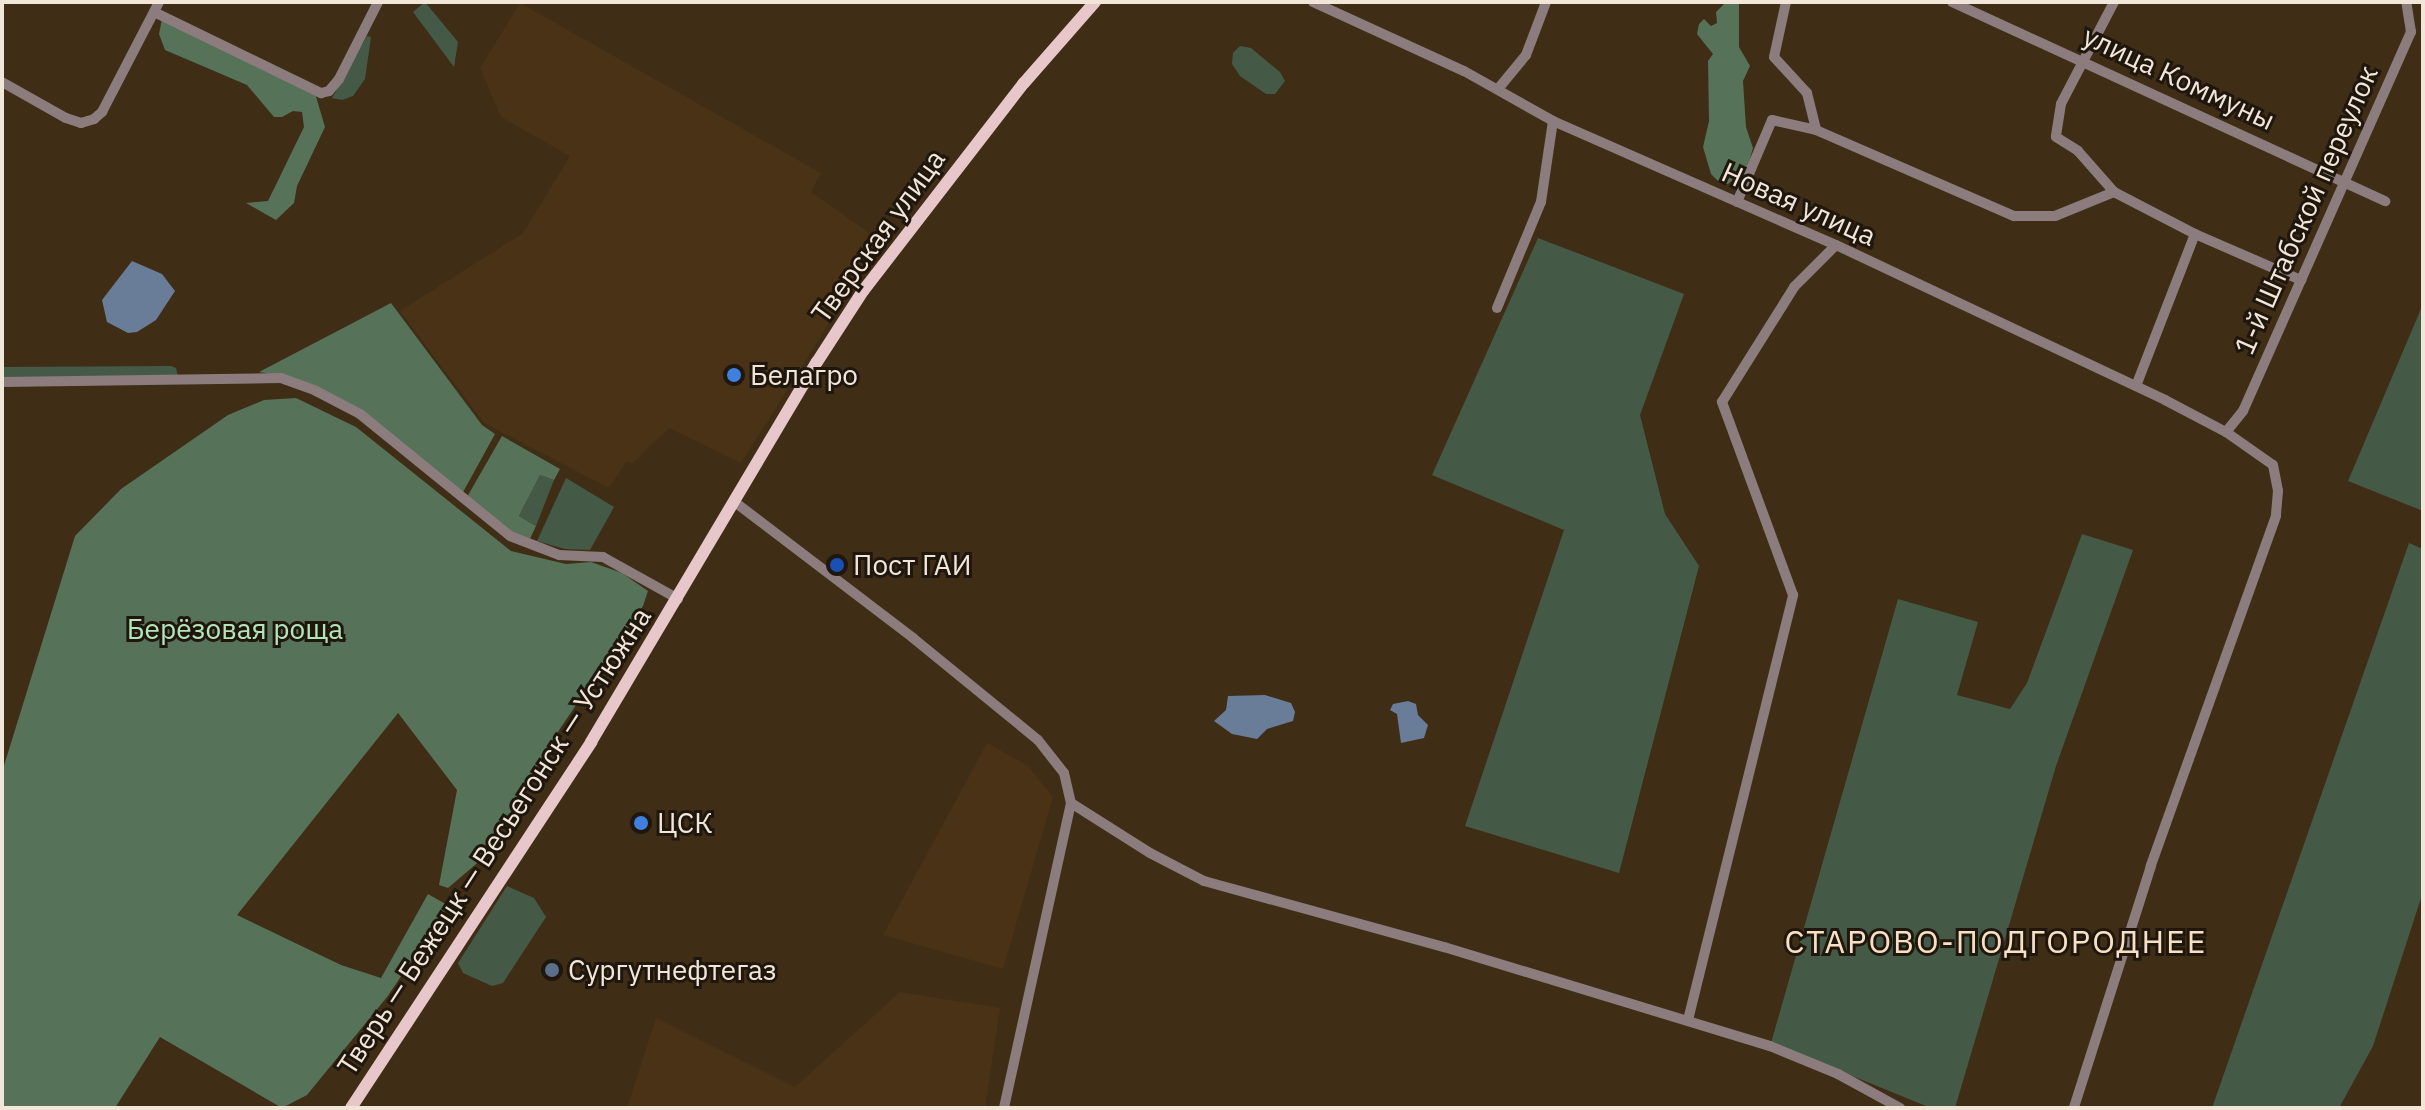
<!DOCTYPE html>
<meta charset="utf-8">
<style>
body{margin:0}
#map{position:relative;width:2425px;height:1110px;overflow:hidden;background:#3f2d16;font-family:"IBM Plex Sans",sans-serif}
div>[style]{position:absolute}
.built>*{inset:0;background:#493215}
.green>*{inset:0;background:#445a46}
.forest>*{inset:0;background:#567259}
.water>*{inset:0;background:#697d99}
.minor>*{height:10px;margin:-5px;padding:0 5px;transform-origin:5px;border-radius:5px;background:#8c7c7d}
.major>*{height:12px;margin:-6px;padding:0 6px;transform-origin:6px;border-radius:6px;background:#e8c7ca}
.dots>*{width:22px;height:22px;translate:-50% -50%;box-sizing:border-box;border:4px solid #1f170d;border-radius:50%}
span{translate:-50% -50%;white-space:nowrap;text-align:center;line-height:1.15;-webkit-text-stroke:6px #1f170d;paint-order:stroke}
.street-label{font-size:28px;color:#f2e6d9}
.poi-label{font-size:28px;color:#f2e6d9}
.left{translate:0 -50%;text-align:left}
.park-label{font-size:28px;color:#b3e5b8}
.quarter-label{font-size:32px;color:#f8e0c5;letter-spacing:2px}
.frame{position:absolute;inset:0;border:4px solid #f2e6d9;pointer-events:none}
</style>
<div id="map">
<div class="built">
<i style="clip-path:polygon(520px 3px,821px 173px,811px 192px,881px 241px,741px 463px,669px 428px,633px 463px,626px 462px,609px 488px,484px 423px,400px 311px,523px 233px,570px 156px,501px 117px,480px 68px)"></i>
<i style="clip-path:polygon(987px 743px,1027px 765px,1053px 797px,1003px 969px,883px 935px)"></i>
<i style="clip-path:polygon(900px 992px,1000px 1008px,985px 1108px,627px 1108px,656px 1018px,795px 1087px)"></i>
</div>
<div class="green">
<i style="clip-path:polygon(425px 2px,458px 42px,454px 67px,413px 12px)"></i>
<i style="clip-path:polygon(367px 36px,371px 37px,365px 79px,353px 96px,342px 100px,332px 98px)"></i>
<i style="clip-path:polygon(1240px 46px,1251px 48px,1280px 72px,1285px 81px,1275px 94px,1266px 94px,1240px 76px,1232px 64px,1233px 53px)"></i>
<i style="clip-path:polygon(1538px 238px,1684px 294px,1640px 415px,1665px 514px,1699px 566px,1619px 873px,1465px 826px,1564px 530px,1432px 475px)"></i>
<i style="clip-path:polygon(2423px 304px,2423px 511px,2348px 481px)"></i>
<i style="clip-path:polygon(171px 366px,176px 368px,178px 376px,2px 379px,2px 367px)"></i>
<i style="clip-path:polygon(540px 475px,554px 480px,536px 526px,519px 516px)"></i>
<i style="clip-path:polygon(566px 478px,614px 507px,590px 550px,565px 549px,537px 541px)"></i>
<i style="clip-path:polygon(2082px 534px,2133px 550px,2056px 766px,1955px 1108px,1931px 1108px,1771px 1043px,1898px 599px,1978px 622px,1957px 695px,2010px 709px,2027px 683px)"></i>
<i style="clip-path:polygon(2409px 543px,2423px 549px,2423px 892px,2373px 1046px,2339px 1108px,2212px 1108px)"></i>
<i style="clip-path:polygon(507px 886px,534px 898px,546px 917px,503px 983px,492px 986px,463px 973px,458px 963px)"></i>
</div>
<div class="forest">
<i style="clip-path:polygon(1726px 2px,1739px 2px,1739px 47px,1750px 66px,1743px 81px,1746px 127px,1753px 148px,1747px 169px,1728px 184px,1720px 183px,1711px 174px,1703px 147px,1709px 121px,1708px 61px,1713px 54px,1697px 34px,1699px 24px,1704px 19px,1711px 26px,1717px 23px,1716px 12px)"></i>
<i style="clip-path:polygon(162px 19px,315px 93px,325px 127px,297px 186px,294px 203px,276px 220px,246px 203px,268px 201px,304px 127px,302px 112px,293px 111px,282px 117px,274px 117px,247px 85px,165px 50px,159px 34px)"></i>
<i style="clip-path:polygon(391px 303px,482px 425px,495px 434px,462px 494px,361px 411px,283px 376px,259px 372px)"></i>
<i style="clip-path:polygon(296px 398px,356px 427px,511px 551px,566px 564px,591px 562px,622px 573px,648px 591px,643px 606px,547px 748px,489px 853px,448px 888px,439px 885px,457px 790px,398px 713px,237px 915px,341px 965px,381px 978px,428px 894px,449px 906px,387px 997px,307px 1095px,282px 1108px,160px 1037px,115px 1108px,2px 1108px,2px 772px,75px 536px,121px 489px,228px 415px,264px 400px)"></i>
<i style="clip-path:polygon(502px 436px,560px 469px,554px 480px,540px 475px,519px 516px,536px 526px,528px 543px,510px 534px,467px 497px)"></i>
</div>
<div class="water">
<i style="clip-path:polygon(132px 261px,162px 274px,175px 291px,156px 320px,137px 332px,128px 333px,107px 322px,102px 300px)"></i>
<i style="clip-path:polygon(1265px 695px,1291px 703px,1295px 712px,1293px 721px,1267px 729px,1257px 739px,1232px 734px,1214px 721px,1226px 710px,1228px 696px)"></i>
<i style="clip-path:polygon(1408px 701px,1416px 704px,1418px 715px,1428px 725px,1424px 738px,1401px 743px,1397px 714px,1390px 710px,1393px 704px)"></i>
</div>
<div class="minor">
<i style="left:1313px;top:2px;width:166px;rotate:24.6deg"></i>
<i style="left:1464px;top:71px;width:102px;rotate:29.3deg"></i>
<i style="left:1553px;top:121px;width:309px;rotate:23.7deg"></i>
<i style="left:1836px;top:245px;width:364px;rotate:25.2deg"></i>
<i style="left:2165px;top:400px;width:69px;rotate:27.7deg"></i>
<i style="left:2226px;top:432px;width:57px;rotate:35.1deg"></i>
<i style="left:2273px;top:465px;width:26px;rotate:79deg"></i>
<i style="left:2278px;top:491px;width:25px;rotate:95deg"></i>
<i style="left:2276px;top:516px;width:372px;rotate:109.7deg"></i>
<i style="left:2151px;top:866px;width:254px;rotate:107.7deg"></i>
<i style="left:1786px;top:2px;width:56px;rotate:102.3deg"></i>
<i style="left:1774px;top:57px;width:49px;rotate:47.5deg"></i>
<i style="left:1807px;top:93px;width:38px;rotate:76deg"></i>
<i style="left:1816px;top:130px;width:216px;rotate:23.5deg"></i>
<i style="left:2014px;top:216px;width:41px"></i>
<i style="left:2055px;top:216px;width:64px;rotate:-22.1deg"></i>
<i style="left:1952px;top:2px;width:477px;rotate:24.7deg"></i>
<i style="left:2114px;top:2px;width:115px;rotate:117.5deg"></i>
<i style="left:2061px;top:104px;width:33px;rotate:99deg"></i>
<i style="left:2056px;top:137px;width:26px;rotate:32deg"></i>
<i style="left:2078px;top:151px;width:55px;rotate:48.7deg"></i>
<i style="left:2114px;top:192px;width:91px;rotate:27.4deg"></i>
<i style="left:2195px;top:234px;width:116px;rotate:23.5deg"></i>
<i style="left:154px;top:12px;width:186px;rotate:25.9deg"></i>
<i style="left:321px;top:93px;width:8px;rotate:-14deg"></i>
<i style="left:329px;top:91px;width:16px;rotate:-50deg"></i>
<i style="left:339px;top:79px;width:86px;rotate:-63.1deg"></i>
<i style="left:2px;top:82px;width:73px;rotate:29.4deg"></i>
<i style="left:66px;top:118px;width:16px;rotate:18deg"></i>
<i style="left:81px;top:123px;width:14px;rotate:-17deg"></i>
<i style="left:94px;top:119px;width:11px;rotate:-41deg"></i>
<i style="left:102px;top:112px;width:124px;rotate:-62.6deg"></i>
<i style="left:1498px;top:89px;width:44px;rotate:-50.5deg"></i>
<i style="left:1526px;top:55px;width:57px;rotate:-69.3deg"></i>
<i style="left:1737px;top:202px;width:89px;rotate:-66.9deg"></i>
<i style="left:1772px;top:120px;width:45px;rotate:12.8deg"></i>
<i style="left:1497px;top:308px;width:115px;rotate:-67.5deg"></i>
<i style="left:1541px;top:202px;width:82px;rotate:-81.6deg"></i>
<i style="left:2px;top:382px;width:279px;rotate:-0.8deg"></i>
<i style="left:281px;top:378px;width:37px;rotate:20deg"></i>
<i style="left:316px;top:391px;width:50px;rotate:27.6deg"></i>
<i style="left:360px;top:414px;width:193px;rotate:39.1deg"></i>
<i style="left:510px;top:536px;width:53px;rotate:21.2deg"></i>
<i style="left:559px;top:555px;width:44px;rotate:2.6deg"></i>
<i style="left:603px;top:557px;width:86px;rotate:29.2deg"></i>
<i style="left:2136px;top:386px;width:163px;rotate:-68.8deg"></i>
<i style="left:2226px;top:432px;width:27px;rotate:-51deg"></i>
<i style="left:2243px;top:411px;width:415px;rotate:-66.1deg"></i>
<i style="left:2411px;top:32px;width:30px;rotate:-99deg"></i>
<i style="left:736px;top:503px;width:223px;rotate:37.3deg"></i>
<i style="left:913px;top:638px;width:161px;rotate:39.2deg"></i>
<i style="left:1038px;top:740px;width:42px;rotate:51.8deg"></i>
<i style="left:1064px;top:773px;width:31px;rotate:77deg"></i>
<i style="left:1071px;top:803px;width:312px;rotate:102.4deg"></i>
<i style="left:1071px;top:803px;width:93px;rotate:32.3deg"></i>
<i style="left:1150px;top:853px;width:61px;rotate:27.4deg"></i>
<i style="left:1204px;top:881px;width:249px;rotate:15.4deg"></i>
<i style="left:1444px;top:947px;width:341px;rotate:16.9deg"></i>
<i style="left:1770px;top:1046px;width:74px;rotate:22.4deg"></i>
<i style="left:1838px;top:1074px;width:71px;rotate:28.7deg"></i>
<i style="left:1688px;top:1020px;width:438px;rotate:-76.1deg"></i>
<i style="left:1793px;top:595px;width:206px;rotate:-110.2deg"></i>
<i style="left:1722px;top:402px;width:136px;rotate:-57.9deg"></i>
<i style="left:1794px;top:287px;width:59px;rotate:-45deg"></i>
</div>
<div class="major">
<i style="left:351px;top:1108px;width:438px;rotate:-56.7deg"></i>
<i style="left:591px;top:742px;width:442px;rotate:-59.3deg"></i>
<i style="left:817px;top:362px;width:85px;rotate:-57.1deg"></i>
<i style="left:863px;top:291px;width:263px;rotate:-52.3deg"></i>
<i style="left:1024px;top:83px;width:108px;rotate:-48.8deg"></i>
</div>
<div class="dots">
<i style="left:734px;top:375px;background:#3f7fe0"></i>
<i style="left:837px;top:565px;background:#1a4fb4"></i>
<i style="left:641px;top:823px;background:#3f7fe0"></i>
<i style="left:552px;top:970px;background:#5c6f8a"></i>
</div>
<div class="street-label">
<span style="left:2179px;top:78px;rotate:25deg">улица Коммуны</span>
<span style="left:1799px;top:204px;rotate:24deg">Новая улица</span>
<span style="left:2306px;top:210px;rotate:-66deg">1-й Штабской переулок</span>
<span style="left:878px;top:236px;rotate:-54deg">Тверская улица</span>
<span style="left:494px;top:841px;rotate:-57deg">Тверь — Бежецк — Весьегонск — Устюжна</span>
</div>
<div class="poi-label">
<span class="left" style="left:750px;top:375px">Белагро</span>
<span class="left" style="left:853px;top:565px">Пост ГАИ</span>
<span class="left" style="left:657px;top:823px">ЦСК</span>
<span class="left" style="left:568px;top:970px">Сургутнефтегаз</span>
</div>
<div class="park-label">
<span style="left:235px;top:629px">Берёзовая роща</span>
</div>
<div class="quarter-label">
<span style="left:1996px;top:941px">СТАРОВО-ПОДГОРОДНЕЕ</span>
</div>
<div class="frame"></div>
</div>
